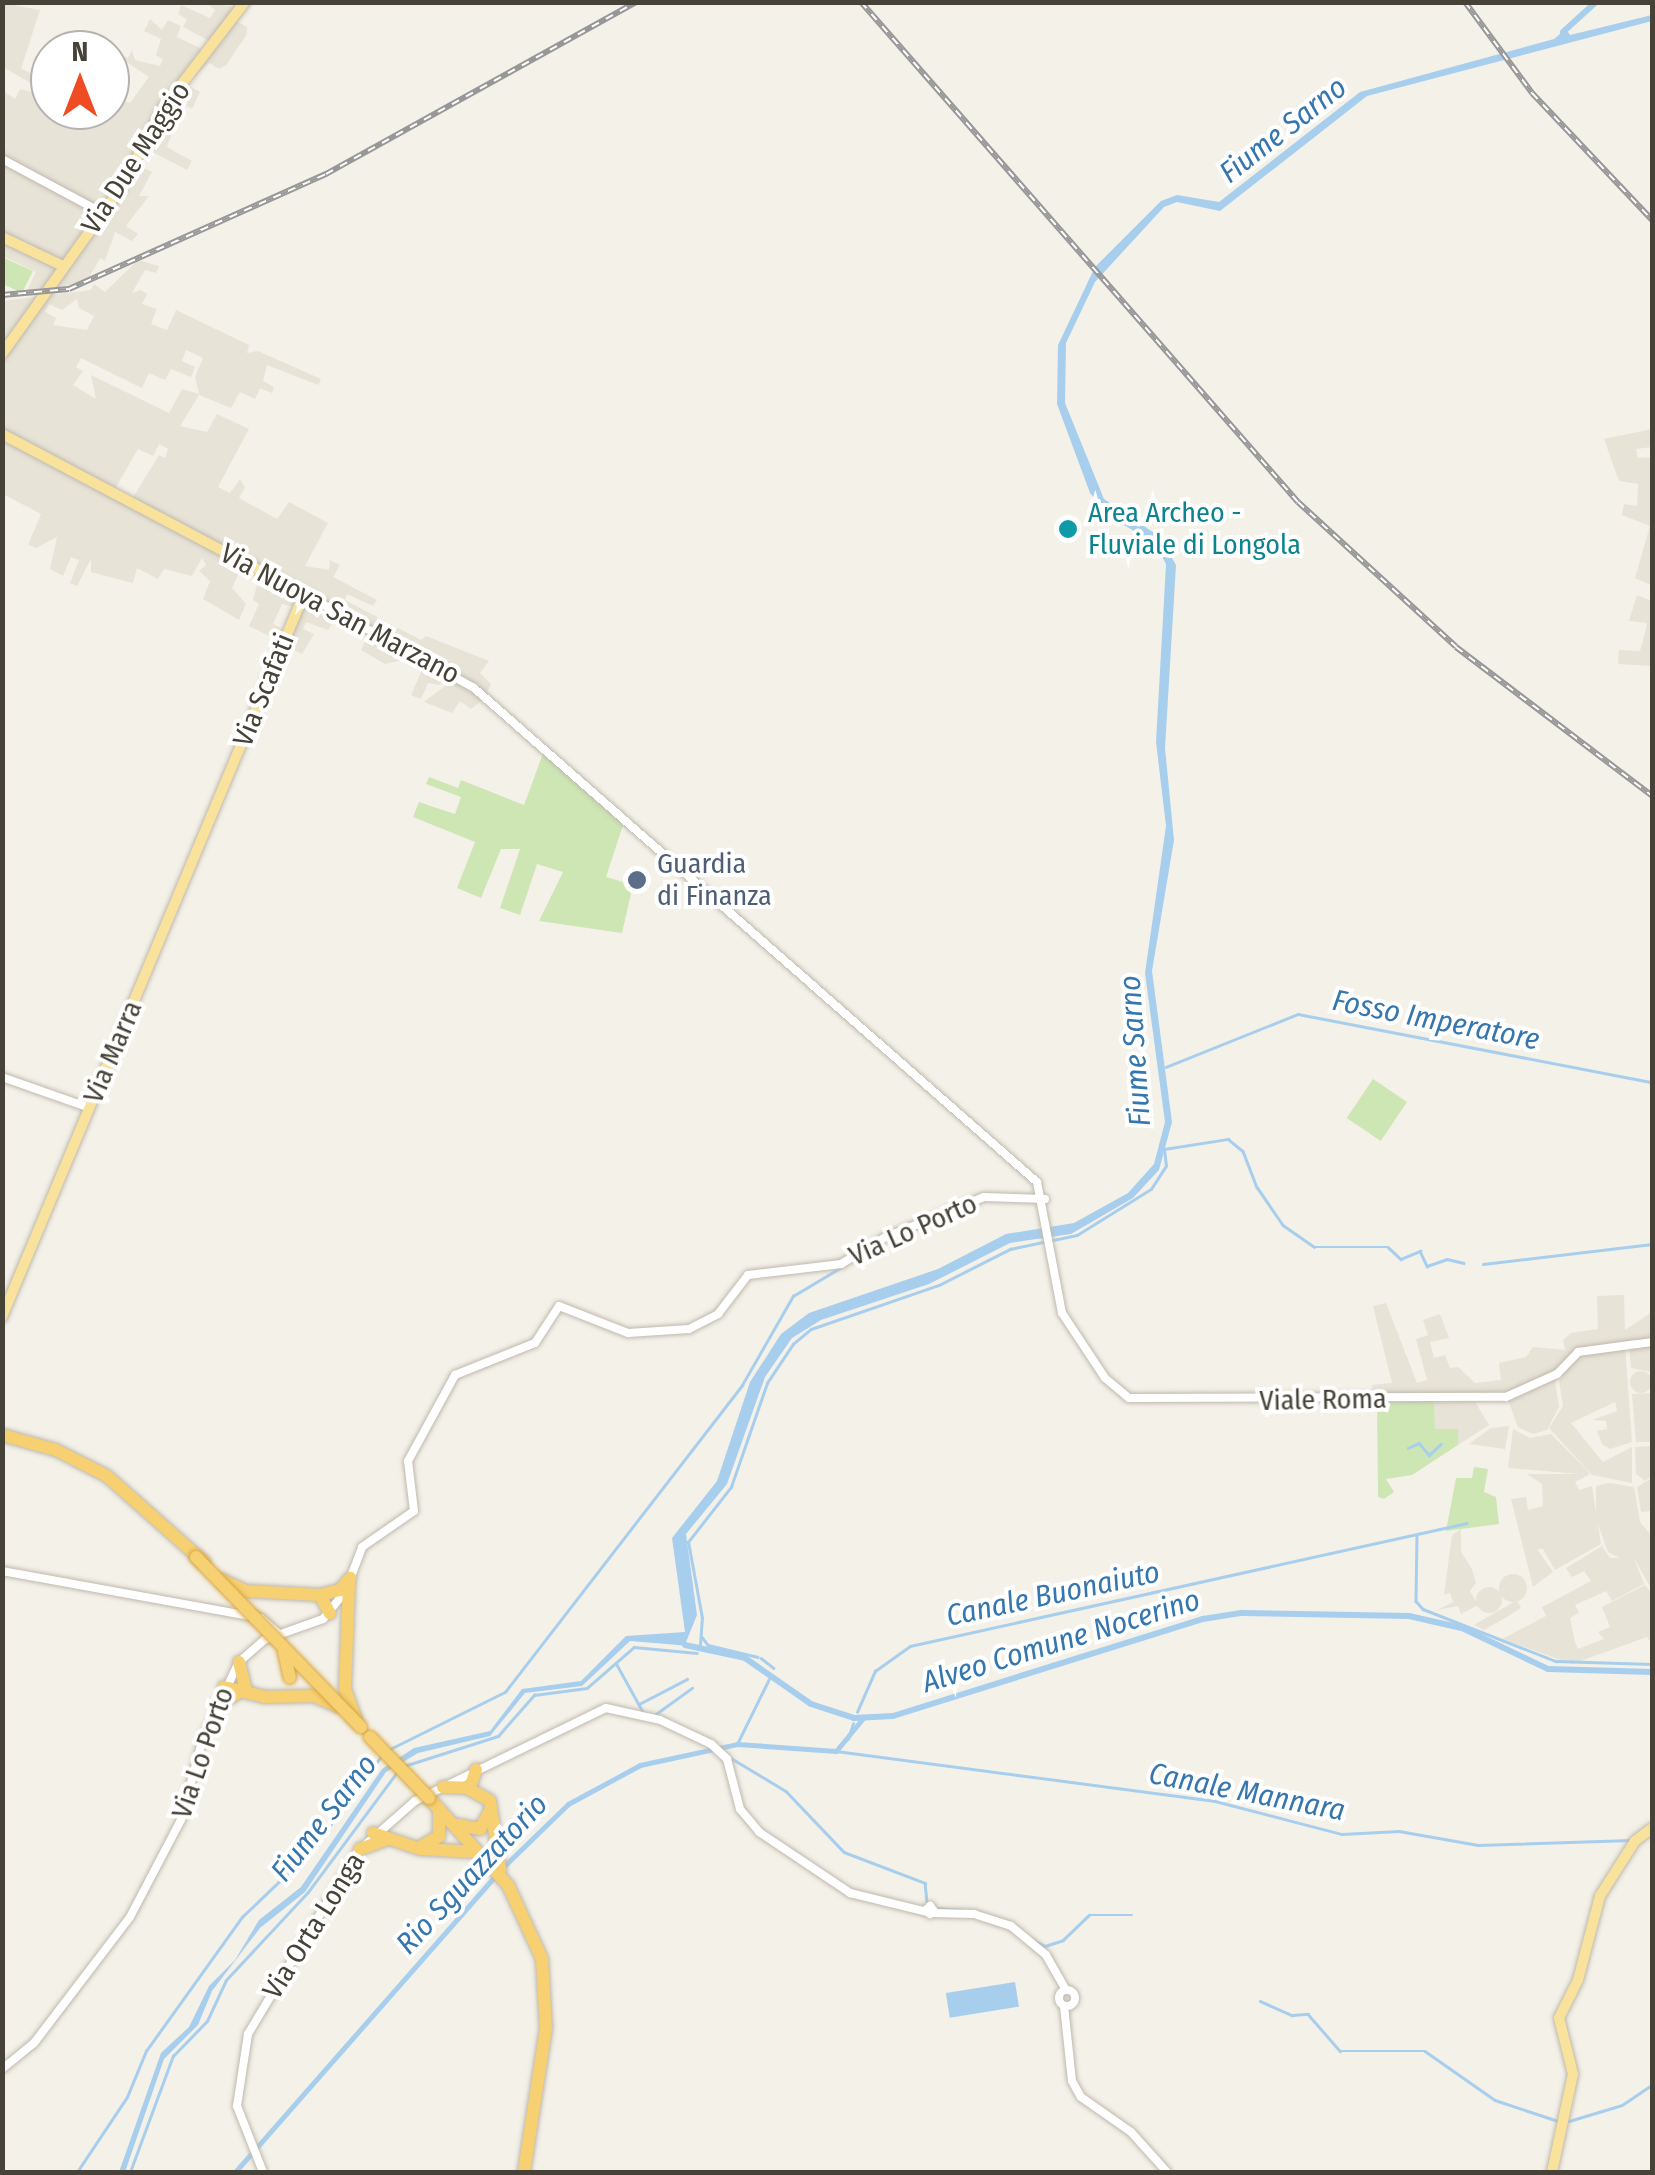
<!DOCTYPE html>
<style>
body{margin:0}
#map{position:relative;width:1655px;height:2175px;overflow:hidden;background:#f4f1e9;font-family:"Fira Sans Condensed",sans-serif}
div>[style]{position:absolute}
.residential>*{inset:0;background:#e7e3d7}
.round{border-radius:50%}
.green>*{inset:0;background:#cde6b4;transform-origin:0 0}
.water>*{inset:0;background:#a8ceed;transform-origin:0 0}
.stream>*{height:2.5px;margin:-1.25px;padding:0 1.25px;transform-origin:1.25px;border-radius:1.25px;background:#a8ceed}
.canal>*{height:5px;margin:-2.5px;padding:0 2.5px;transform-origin:2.5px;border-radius:2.5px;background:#a8ceed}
.river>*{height:6px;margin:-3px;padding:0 3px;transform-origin:3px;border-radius:3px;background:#a8ceed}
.roads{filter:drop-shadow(0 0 2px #bfb9ac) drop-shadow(0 0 2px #bfb9ac)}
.minor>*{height:8px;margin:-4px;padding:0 4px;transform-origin:4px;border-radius:4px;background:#fff}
.minor>.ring{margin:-4px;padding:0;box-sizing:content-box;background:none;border:8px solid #fff;border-radius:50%}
.major>*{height:10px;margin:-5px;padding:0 5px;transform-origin:5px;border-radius:5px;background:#f9e39c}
.highway>*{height:12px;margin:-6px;padding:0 6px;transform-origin:6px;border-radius:6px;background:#f7d071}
.rail>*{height:6px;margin-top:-3px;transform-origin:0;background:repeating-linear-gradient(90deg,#fff 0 8px,#979797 0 16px);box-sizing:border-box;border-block:2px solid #979797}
.bridges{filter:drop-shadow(0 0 2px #d6a640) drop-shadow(0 0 2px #d6a640)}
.highway-bridge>*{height:12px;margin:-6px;padding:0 6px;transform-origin:6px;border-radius:6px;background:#f7d071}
.dots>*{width:28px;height:28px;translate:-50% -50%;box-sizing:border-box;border:5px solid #fff;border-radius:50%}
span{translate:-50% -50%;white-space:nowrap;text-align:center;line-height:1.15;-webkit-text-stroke:8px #fff;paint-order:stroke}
.street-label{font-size:28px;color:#474237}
.culture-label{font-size:28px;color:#0d838f}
.left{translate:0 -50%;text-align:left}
.service-label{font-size:28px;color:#4e5e75}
.water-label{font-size:30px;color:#3576ae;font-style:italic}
.frame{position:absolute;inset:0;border:5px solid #474237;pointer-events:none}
.north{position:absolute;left:30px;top:30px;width:100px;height:100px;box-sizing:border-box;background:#fff;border:2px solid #b5b3af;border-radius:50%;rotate:0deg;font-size:28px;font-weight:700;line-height:40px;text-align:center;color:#474237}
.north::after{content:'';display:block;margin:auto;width:35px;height:45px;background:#ef4c24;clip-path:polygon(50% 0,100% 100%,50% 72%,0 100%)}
</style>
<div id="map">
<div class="residential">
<i style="clip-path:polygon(2px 3px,40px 10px,21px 69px,38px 76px,34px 85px,3px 67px)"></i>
<i style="clip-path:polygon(207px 3px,244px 8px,236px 21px,247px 27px,246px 36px,226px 65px,219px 69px,209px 63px,186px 84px,200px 92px,192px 109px,182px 104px,167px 147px,192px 161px,187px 170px,145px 148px,135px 163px,152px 172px,139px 196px,149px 196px,126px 226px,138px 234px,132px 241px,115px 232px,105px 261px,100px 258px,87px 281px,25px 295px,36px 272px,3px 256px,5px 92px,15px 99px,20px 89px,50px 97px,50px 110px,110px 110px,110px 95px,130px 103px,149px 77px,113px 53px,128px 58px,132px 50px,135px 60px,160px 66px,163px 59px,156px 55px,161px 39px,144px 31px,150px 19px,162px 30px,168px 20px,181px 26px,177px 37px,206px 51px,213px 43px,183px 27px,187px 19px,178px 14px,181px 5px,210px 18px,215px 10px)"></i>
<i style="clip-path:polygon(evenodd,138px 260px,159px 266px,156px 273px,145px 270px,132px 293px,141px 290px,147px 294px,142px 304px,157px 309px,151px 324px,167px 330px,176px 310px,249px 345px,247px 353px,258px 351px,321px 379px,318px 385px,267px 365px,263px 381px,274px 387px,272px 393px,260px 388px,255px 399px,240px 392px,231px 408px,199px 395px,180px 426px,207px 432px,217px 414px,249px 429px,218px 487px,230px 493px,240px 479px,245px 487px,239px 498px,277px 519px,289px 502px,328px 523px,305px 566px,329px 570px,330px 560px,340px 565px,333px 577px,377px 600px,373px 606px,347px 594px,345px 600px,421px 640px,426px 636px,489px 661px,480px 673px,491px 684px,484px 699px,471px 709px,460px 701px,452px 713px,424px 702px,450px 682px,451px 674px,439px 685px,428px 683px,421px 699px,411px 695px,426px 661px,407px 663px,408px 651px,403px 660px,385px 664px,361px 650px,369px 631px,357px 625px,354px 634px,334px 620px,328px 630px,306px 622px,303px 629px,314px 634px,302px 654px,284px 645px,306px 592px,132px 499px,159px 455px,165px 458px,168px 449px,159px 444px,153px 456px,138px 449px,112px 494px,243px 564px,232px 588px,246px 604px,239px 620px,203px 599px,210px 581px,199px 571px,206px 565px,202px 558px,192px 576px,164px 569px,158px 579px,137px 568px,133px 583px,91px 572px,91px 559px,77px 586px,70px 583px,79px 560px,71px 557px,63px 576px,50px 569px,57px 537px,36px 548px,28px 545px,41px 514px,3px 494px,2px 301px,91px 290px,94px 284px,105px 292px,138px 260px,77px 299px,79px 308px,94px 316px,87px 330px,53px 325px,56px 318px,45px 312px,49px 304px,62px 310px,77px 299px,138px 260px,186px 350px,203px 358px,195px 377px,199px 394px,182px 389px,169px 413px,91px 375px,96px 399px,73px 385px,83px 371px,76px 367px,81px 358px,142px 388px,149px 373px,165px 380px,171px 369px,191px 377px,195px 367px,182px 361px,186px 350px)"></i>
<i style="clip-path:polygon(1652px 429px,1652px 447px,1636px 449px,1638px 458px,1652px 457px,1651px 585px,1635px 578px,1650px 526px,1622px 515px,1624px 504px,1637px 506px,1638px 484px,1619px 481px,1604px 439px)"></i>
<i style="clip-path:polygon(260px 573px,299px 593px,295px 607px,282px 604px,273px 624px,286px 631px,281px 642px,249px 626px,259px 604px,253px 600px)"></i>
<i style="clip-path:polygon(1637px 595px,1652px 601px,1652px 666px,1618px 664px,1619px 650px,1640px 651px,1646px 629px,1647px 623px,1629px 621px)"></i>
<i style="clip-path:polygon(1624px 1295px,1625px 1330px,1652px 1312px,1652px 1339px,1582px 1347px,1561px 1369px,1507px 1394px,1374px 1396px,1372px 1385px,1392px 1383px,1373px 1306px,1386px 1303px,1417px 1383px,1427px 1380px,1416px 1339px,1428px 1335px,1423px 1320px,1440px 1314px,1449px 1338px,1430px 1342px,1434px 1358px,1445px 1355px,1450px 1368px,1458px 1367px,1475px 1383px,1501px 1380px,1499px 1363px,1526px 1357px,1533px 1347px,1565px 1350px,1563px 1340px,1571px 1333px,1598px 1329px,1597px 1296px)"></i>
<i style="clip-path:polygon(1652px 1343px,1652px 1372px,1631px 1368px,1629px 1344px)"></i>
<i style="clip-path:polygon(1625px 1345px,1632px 1442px,1610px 1449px,1602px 1444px,1597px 1431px,1607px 1429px,1606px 1421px,1592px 1420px,1617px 1411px,1615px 1402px,1571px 1423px,1603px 1462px,1632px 1447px,1632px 1483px,1592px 1475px,1549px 1428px,1563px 1406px,1559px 1381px,1578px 1355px)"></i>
<i class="round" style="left:1630px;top:1371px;width:22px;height:22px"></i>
<i style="clip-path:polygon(1555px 1380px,1559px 1407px,1547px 1430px,1533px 1434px,1518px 1427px,1508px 1400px)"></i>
<i style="clip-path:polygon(1652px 1393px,1652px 1442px,1636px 1442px,1632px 1394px)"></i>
<i style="clip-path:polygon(1474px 1400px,1489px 1425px,1458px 1445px,1457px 1429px,1435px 1429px,1434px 1401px)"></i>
<i style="clip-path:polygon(1509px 1426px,1505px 1449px,1469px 1444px,1491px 1428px)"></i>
<i style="clip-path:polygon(1513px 1429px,1530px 1438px,1551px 1434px,1581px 1464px,1590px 1474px,1575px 1482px,1579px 1490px,1592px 1486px,1601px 1544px,1555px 1570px,1543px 1549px,1537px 1549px,1553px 1572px,1533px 1587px,1511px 1499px,1526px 1497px,1528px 1510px,1543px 1506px,1542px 1484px,1527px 1474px,1579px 1474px,1508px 1468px)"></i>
<i style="clip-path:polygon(1652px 1446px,1652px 1475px,1645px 1481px,1636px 1474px,1635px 1447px)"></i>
<i style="clip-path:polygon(1652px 1478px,1652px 1511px,1641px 1512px,1637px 1487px)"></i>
<i style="clip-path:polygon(1609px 1483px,1634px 1487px,1640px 1522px,1652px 1536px,1652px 1590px,1634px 1558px,1644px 1584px,1612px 1601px,1606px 1591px,1575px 1605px,1579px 1613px,1570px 1618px,1575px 1642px,1578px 1649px,1604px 1639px,1598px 1632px,1610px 1627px,1602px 1607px,1645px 1585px,1652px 1594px,1652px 1644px,1647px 1637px,1572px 1664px,1502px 1639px,1546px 1616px,1542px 1607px,1591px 1581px,1584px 1571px,1572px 1577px,1566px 1568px,1602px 1546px,1610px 1558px,1620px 1558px,1608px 1552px,1596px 1519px,1596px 1486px)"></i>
<i style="clip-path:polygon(1461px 1529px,1461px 1552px,1472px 1569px,1476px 1583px,1470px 1591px,1478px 1605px,1461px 1614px,1458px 1606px,1437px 1610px,1453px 1602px,1450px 1593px,1444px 1595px,1452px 1535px)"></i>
<i class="round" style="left:1499px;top:1574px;width:28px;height:28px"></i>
<i class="round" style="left:1476px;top:1587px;width:26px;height:26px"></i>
<i style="clip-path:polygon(1517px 1600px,1521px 1608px,1505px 1618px,1484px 1630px,1474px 1625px)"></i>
</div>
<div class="green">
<i style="clip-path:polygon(2px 257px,33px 271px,22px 293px,3px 284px)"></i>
<i style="clip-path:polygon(544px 751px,624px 822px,606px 877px,633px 885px,622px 933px,539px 921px,563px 872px,537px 864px,520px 915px,500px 908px,520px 849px,501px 849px,481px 898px,457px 888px,475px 842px,413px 817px,419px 802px,455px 814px,461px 797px,426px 784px,429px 777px,458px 788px,461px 780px,524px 805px)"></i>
<i style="left:1373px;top:1079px;width:41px;height:47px;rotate:34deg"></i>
<i style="clip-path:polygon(1377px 1401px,1434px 1401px,1435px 1429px,1458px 1429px,1458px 1445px,1412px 1475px,1386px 1479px,1394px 1492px,1384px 1499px,1378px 1497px)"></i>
<i style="clip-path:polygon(1474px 1467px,1488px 1469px,1484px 1492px,1496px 1497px,1499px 1524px,1446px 1531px,1456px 1478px,1472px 1478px)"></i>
</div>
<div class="water">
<i style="clip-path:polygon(1652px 15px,1652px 21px,1367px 96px,1220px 211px,1177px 202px,1164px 207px,1095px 282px,1066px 343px,1065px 403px,1104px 499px,1160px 537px,1176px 565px,1165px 748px,1174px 840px,1152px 971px,1172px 1122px,1159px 1170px,1133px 1198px,1071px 1234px,1010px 1243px,929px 1284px,821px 1320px,792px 1338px,765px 1377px,727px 1484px,686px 1534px,697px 1615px,686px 1642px,690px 1646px,630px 1641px,582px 1686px,525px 1693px,490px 1736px,418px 1753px,386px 1772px,305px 1892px,260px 1928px,212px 1991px,198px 2025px,164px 2059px,125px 2172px,119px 2172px,161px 2053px,189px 2027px,209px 1986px,235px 1960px,259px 1920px,301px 1887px,382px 1769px,414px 1748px,490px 1731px,522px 1689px,581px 1681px,626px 1636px,685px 1632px,672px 1538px,717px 1481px,750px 1382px,781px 1334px,809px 1313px,938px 1269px,1006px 1234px,1074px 1223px,1128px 1193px,1154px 1164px,1165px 1122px,1145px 973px,1166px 826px,1156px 742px,1166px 564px,1155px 544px,1111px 517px,1090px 493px,1057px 404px,1058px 345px,1095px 267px,1161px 201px,1177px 195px,1219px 202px,1360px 92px,1554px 39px,1566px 29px,1570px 35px)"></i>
<i style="left:1015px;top:1982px;width:25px;height:70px;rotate:81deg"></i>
</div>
<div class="stream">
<i style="left:1166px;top:1067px;width:142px;rotate:-21.9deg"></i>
<i style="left:1298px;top:1014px;width:360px;rotate:10.9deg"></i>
<i style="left:904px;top:1234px;width:17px;rotate:-24deg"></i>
<i style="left:1483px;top:1264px;width:170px;rotate:-6.7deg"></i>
<i style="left:1408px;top:1448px;width:12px;rotate:-24deg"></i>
<i style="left:1419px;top:1443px;width:16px;rotate:50deg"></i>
<i style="left:1429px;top:1455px;width:16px;rotate:-43deg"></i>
<i style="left:1417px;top:1536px;width:65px;rotate:90.9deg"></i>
<i style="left:1416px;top:1601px;width:11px;rotate:49deg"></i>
<i style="left:1423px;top:1609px;width:143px;rotate:21.4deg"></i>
<i style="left:1556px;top:1661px;width:96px;rotate:1.8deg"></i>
<i style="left:702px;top:1637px;width:10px;rotate:53deg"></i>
<i style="left:708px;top:1645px;width:51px;rotate:13.5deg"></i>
<i style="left:700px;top:1645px;width:27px;rotate:-86deg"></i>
<i style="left:702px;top:1618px;width:77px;rotate:-100.4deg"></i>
<i style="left:688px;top:1542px;width:70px;rotate:-52deg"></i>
<i style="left:731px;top:1487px;width:110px;rotate:-70.9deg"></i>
<i style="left:767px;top:1383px;width:47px;rotate:-56.3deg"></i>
<i style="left:793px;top:1344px;width:23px;rotate:-40deg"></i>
<i style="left:811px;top:1329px;width:135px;rotate:-19deg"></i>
<i style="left:939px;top:1285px;width:80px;rotate:-26.9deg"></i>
<i style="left:1010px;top:1249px;width:68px;rotate:-11.8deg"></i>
<i style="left:1077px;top:1235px;width:87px;rotate:-31.9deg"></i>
<i style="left:1151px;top:1189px;width:27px;rotate:-57deg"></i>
<i style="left:1166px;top:1166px;width:17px;rotate:-97deg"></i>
<i style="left:1164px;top:1149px;width:65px;rotate:-8.9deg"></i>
<i style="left:1228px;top:1139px;width:19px;rotate:39deg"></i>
<i style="left:1243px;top:1151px;width:39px;rotate:69deg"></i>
<i style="left:1257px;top:1187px;width:46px;rotate:55.6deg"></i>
<i style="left:1283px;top:1225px;width:38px;rotate:35deg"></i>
<i style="left:1314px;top:1247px;width:74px"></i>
<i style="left:1388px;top:1247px;width:18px;rotate:43deg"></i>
<i style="left:1401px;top:1259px;width:21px;rotate:-23deg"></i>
<i style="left:1420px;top:1251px;width:17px;rotate:65deg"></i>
<i style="left:1427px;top:1266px;width:21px;rotate:-19deg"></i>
<i style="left:1447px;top:1259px;width:17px;rotate:13deg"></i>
<i style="left:761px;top:1658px;width:16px;rotate:38deg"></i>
<i style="left:616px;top:1663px;width:56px;rotate:61.1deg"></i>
<i style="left:639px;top:1704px;width:54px;rotate:-27.5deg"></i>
<i style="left:857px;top:1712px;width:45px;rotate:-66.3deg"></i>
<i style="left:875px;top:1671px;width:43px;rotate:-35.5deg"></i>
<i style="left:910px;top:1646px;width:570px;rotate:-12.45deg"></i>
<i style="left:653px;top:1716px;width:48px;rotate:-35.7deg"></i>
<i style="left:848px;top:1739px;width:16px;rotate:-72deg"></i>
<i style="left:737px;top:1744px;width:72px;rotate:-63.8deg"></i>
<i style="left:388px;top:1750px;width:131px;rotate:-26.4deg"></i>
<i style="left:505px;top:1692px;width:388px;rotate:-52.3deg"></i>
<i style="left:742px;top:1385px;width:103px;rotate:-60.2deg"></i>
<i style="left:793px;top:1296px;width:55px;rotate:-30.8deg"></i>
<i style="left:836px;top:1751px;width:382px;rotate:7.5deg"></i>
<i style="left:1215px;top:1801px;width:131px;rotate:14.6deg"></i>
<i style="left:1342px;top:1834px;width:57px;rotate:-3deg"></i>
<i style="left:1399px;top:1831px;width:80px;rotate:10deg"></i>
<i style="left:1478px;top:1845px;width:153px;rotate:-1.9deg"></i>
<i style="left:731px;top:1758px;width:64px;rotate:31deg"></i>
<i style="left:786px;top:1791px;width:84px;rotate:46.4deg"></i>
<i style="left:844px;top:1852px;width:87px;rotate:20.9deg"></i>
<i style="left:925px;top:1883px;width:18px;rotate:84deg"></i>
<i style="left:404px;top:1766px;width:99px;rotate:-17.7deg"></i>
<i style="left:498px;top:1736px;width:55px;rotate:-48.7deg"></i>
<i style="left:534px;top:1695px;width:53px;rotate:-7.5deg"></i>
<i style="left:587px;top:1688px;width:62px;rotate:-41.1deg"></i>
<i style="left:634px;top:1647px;width:63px;rotate:5.4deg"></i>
<i style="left:935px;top:1908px;width:27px;rotate:4deg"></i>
<i style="left:980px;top:1912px;width:73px;rotate:27.6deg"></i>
<i style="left:1045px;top:1946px;width:19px;rotate:-18deg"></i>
<i style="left:1063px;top:1940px;width:36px;rotate:-44deg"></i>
<i style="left:1089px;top:1915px;width:43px"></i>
<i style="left:1260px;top:2001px;width:35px;rotate:24deg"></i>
<i style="left:1292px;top:2015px;width:16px;rotate:-4deg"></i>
<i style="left:1308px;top:2014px;width:49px;rotate:49.1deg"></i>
<i style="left:1340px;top:2051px;width:85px"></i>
<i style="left:1425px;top:2051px;width:85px;rotate:35deg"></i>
<i style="left:1495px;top:2100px;width:66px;rotate:18.4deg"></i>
<i style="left:1569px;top:2121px;width:55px;rotate:-16.8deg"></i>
<i style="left:1622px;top:2105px;width:36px;rotate:-34deg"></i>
<i style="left:77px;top:2172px;width:90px;rotate:-56.3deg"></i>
<i style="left:127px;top:2097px;width:50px;rotate:-67.6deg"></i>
<i style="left:146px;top:2051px;width:165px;rotate:-54.4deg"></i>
<i style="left:242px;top:1917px;width:94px;rotate:-43.7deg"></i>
<i style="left:310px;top:1852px;width:121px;rotate:-53.4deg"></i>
<i style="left:130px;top:2172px;width:124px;rotate:-69.7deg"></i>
<i style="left:173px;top:2056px;width:49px;rotate:-45.8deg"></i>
<i style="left:207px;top:2021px;width:45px;rotate:-65.1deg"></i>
<i style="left:226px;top:1980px;width:120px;rotate:-47deg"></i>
<i style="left:308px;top:1892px;width:151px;rotate:-53.4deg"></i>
</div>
<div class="canal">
<i style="left:502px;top:1868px;width:92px;rotate:-44.1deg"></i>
<i style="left:568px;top:1804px;width:82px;rotate:-28.4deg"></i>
<i style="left:640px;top:1765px;width:99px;rotate:-12.2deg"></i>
<i style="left:737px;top:1744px;width:99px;rotate:4deg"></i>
<i style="left:836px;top:1751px;width:43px;rotate:-50.7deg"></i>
<i style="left:235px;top:2172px;width:394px;rotate:-48.7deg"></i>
</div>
<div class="river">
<i style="left:1563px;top:32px;width:45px;rotate:-42.3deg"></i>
<i style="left:685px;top:1645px;width:61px;rotate:12.2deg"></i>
<i style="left:745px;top:1658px;width:80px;rotate:34.9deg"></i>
<i style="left:811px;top:1704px;width:45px;rotate:18deg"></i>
<i style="left:854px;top:1718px;width:39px;rotate:-3deg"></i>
<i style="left:893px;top:1716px;width:325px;rotate:-17.4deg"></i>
<i style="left:1203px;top:1619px;width:39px;rotate:-9deg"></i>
<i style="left:1242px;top:1613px;width:167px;rotate:1deg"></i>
<i style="left:1409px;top:1616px;width:54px;rotate:12.8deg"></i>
<i style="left:1462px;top:1628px;width:95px;rotate:25.5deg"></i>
<i style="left:1548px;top:1669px;width:104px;rotate:1.7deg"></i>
</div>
<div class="roads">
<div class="minor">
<i style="left:2px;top:159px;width:112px;rotate:28.2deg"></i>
<i style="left:304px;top:594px;width:194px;rotate:28.9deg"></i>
<i style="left:474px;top:688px;width:749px;rotate:41.27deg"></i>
<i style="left:1037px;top:1182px;width:133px;rotate:79.2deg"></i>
<i style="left:1062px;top:1313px;width:78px;rotate:56.5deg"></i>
<i style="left:1105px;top:1378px;width:31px;rotate:40deg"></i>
<i style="left:1129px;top:1398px;width:377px;rotate:-0.2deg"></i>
<i style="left:1506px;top:1397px;width:56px;rotate:-24.3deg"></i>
<i style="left:1557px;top:1374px;width:30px;rotate:-46deg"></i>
<i style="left:1578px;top:1352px;width:75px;rotate:-7.7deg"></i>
<i style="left:2px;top:1077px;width:93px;rotate:19.4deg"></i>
<i style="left:2px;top:1571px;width:263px;rotate:10.3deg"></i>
<i style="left:261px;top:1618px;width:24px;rotate:42deg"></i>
<i style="left:350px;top:1579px;width:34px;rotate:-69deg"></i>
<i style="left:362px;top:1547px;width:63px;rotate:-34.7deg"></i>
<i style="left:414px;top:1511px;width:50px;rotate:-96.8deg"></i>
<i style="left:408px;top:1461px;width:98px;rotate:-61.3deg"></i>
<i style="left:455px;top:1375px;width:86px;rotate:-21.8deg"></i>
<i style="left:535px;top:1343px;width:44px;rotate:-57deg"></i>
<i style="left:559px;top:1306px;width:74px;rotate:21.4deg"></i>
<i style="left:628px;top:1333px;width:61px;rotate:-3.8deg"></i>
<i style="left:689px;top:1329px;width:33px;rotate:-27deg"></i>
<i style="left:718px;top:1314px;width:49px;rotate:-52.4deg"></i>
<i style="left:748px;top:1275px;width:94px;rotate:-6.7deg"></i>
<i style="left:841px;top:1264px;width:50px;rotate:-31.2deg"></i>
<i style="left:884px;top:1238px;width:108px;rotate:-22.3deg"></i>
<i style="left:984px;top:1197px;width:61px;rotate:1.9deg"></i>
<i style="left:930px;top:1906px;width:6px;rotate:51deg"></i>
<i style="left:934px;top:1911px;width:5px;rotate:143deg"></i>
<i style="left:930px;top:1914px;width:6px;rotate:-135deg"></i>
<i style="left:926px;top:1910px;width:6px;rotate:-45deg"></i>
<i style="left:933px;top:1913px;width:41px;rotate:1.4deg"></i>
<i style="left:974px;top:1914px;width:39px;rotate:18deg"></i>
<i style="left:1011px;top:1926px;width:45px;rotate:39.6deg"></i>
<i style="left:1046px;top:1955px;width:40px;rotate:60.3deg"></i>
<i class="ring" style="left:1059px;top:1990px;width:8px;height:8px"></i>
<i style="left:1064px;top:2006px;width:75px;rotate:83.9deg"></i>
<i style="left:1072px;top:2081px;width:18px;rotate:61deg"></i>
<i style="left:1081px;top:2097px;width:61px;rotate:35deg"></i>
<i style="left:1131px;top:2132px;width:54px;rotate:48deg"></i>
<i style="left:2px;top:2069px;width:41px;rotate:-39.1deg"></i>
<i style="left:34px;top:2043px;width:158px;rotate:-52.7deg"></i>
<i style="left:130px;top:1917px;width:110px;rotate:-62.3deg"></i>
<i style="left:181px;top:1820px;width:85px;rotate:-75deg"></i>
<i style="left:203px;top:1738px;width:84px;rotate:-64.7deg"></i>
<i style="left:239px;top:1662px;width:33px;rotate:-41deg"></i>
<i style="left:264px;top:1640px;width:63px;rotate:-19.6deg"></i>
<i style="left:323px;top:1619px;width:35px;rotate:-51deg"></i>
<i style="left:263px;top:2172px;width:71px;rotate:-111.5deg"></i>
<i style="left:237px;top:2106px;width:73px;rotate:-81.3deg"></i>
<i style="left:248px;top:2034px;width:214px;rotate:-59deg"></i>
<i style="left:358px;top:1851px;width:76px;rotate:-41.3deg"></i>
<i style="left:415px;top:1801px;width:212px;rotate:-26deg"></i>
<i style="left:606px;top:1708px;width:55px;rotate:12.5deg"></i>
<i style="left:660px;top:1720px;width:56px;rotate:25.2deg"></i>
<i style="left:711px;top:1744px;width:22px;rotate:43deg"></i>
<i style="left:727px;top:1759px;width:52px;rotate:75.4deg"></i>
<i style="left:740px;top:1809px;width:30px;rotate:50deg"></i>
<i style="left:759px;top:1832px;width:110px;rotate:33.8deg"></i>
<i style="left:850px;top:1893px;width:79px;rotate:13.9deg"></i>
</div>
<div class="major">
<i style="left:2px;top:237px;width:68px;rotate:25.4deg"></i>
<i style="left:2px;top:354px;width:199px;rotate:-54.4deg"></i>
<i style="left:118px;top:192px;width:97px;rotate:-61.6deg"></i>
<i style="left:164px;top:107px;width:133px;rotate:-52.4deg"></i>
<i style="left:2px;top:434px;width:342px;rotate:27.9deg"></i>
<i style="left:304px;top:594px;width:784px;rotate:112.67deg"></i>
<i style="left:1552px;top:2172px;width:100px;rotate:-77.9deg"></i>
<i style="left:1573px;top:2074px;width:58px;rotate:-104deg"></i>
<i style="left:1559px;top:2018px;width:42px;rotate:-63.4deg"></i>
<i style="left:1578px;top:1980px;width:87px;rotate:-75.3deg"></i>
<i style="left:1600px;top:1896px;width:65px;rotate:-57.5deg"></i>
<i style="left:1635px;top:1841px;width:21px;rotate:-37deg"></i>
</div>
<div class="highway">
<i style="left:2px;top:1435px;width:56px;rotate:15.5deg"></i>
<i style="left:56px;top:1450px;width:57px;rotate:27deg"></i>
<i style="left:107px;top:1476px;width:130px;rotate:41.6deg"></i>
<i style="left:222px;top:1580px;width:26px;rotate:25deg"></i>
<i style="left:246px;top:1591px;width:74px;rotate:3.1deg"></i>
<i style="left:320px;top:1595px;width:21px;rotate:-14deg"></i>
<i style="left:340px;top:1590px;width:16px;rotate:-50deg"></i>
<i style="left:349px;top:1583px;width:106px;rotate:92.2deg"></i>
<i style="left:345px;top:1689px;width:32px;rotate:70deg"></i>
<i style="left:320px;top:1595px;width:21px;rotate:62deg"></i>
<i style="left:239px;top:1662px;width:29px;rotate:76deg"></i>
<i style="left:224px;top:1687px;width:42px;rotate:13.7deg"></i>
<i style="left:265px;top:1697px;width:49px;rotate:-1.2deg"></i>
<i style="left:314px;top:1696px;width:25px;rotate:23deg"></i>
<i style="left:216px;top:1706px;width:26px;rotate:-31deg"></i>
<i style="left:472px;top:1782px;width:13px;rotate:-72deg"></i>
<i style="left:443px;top:1787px;width:24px;rotate:2deg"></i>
<i style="left:467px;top:1788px;width:26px;rotate:29deg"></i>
<i style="left:490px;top:1801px;width:69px;rotate:81.6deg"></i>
<i style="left:429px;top:1798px;width:118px;rotate:47.8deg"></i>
<i style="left:508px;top:1885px;width:81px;rotate:65.3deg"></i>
<i style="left:542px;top:1959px;width:69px;rotate:86.7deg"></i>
<i style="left:546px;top:2028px;width:146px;rotate:98.7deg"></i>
<i style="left:458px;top:1825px;width:22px;rotate:10deg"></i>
<i style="left:480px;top:1829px;width:21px;rotate:-61deg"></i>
<i style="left:373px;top:1833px;width:50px;rotate:18.8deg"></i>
<i style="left:420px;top:1849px;width:57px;rotate:3deg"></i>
<i style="left:422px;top:1846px;width:20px;rotate:-30deg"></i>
<i style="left:439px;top:1836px;width:23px;rotate:-90deg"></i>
<i style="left:360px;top:1849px;width:27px;rotate:-20deg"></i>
</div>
</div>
<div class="rail">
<i style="left:861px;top:2px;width:664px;rotate:48.85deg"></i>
<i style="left:1298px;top:502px;width:214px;rotate:42.5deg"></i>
<i style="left:1456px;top:647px;width:246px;rotate:37.2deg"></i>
<i style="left:1465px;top:2px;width:113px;rotate:53.6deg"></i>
<i style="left:1532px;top:93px;width:175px;rotate:46.6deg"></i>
<i style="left:2px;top:295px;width:67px;rotate:-5.1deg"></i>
<i style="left:69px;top:289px;width:282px;rotate:-24.1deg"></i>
<i style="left:326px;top:174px;width:355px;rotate:-29deg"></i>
</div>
<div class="bridges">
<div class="highway-bridge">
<i style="left:196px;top:1557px;width:237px;rotate:45.9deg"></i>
<i style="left:284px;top:1652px;width:26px;rotate:77deg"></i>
<i style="left:370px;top:1737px;width:85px;rotate:46deg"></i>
</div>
</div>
<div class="dots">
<i style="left:1068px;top:529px;background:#0f9aa8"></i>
<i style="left:637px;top:880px;background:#5c6f8a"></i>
</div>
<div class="street-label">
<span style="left:136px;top:158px;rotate:-57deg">Via Due Maggio</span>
<span style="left:340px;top:614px;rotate:28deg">Via Nuova San Marzano</span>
<span style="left:264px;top:690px;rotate:-68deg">Via Scafati</span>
<span style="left:113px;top:1052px;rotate:-67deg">Via Marra</span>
<span style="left:913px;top:1230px;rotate:-24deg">Via Lo Porto</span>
<span style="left:1323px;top:1400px;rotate:-1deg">Viale Roma</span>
<span style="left:203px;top:1753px;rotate:-71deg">Via Lo Porto</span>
<span style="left:314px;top:1926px;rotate:-58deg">Via Orta Longa</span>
</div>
<div class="culture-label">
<span class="left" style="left:1088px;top:529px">Area Archeo -<br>Fluviale di Longola</span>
</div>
<div class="service-label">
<span class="left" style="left:657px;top:880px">Guardia<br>di Finanza</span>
</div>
<div class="water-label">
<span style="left:1283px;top:130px;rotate:-38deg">Fiume Sarno</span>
<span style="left:1436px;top:1020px;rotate:11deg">Fosso Imperatore</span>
<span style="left:1135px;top:1051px;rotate:-94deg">Fiume Sarno</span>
<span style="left:1053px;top:1594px;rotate:-12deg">Canale Buonaiuto</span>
<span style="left:1061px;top:1641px;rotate:-17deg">Alveo Comune Nocerino</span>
<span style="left:1247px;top:1792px;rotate:11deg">Canale Mannara</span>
<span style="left:324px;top:1818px;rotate:-52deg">Fiume Sarno</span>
<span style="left:472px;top:1874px;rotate:-47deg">Rio Sguazzatorio</span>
</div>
<div class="frame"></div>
<div class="north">N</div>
</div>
